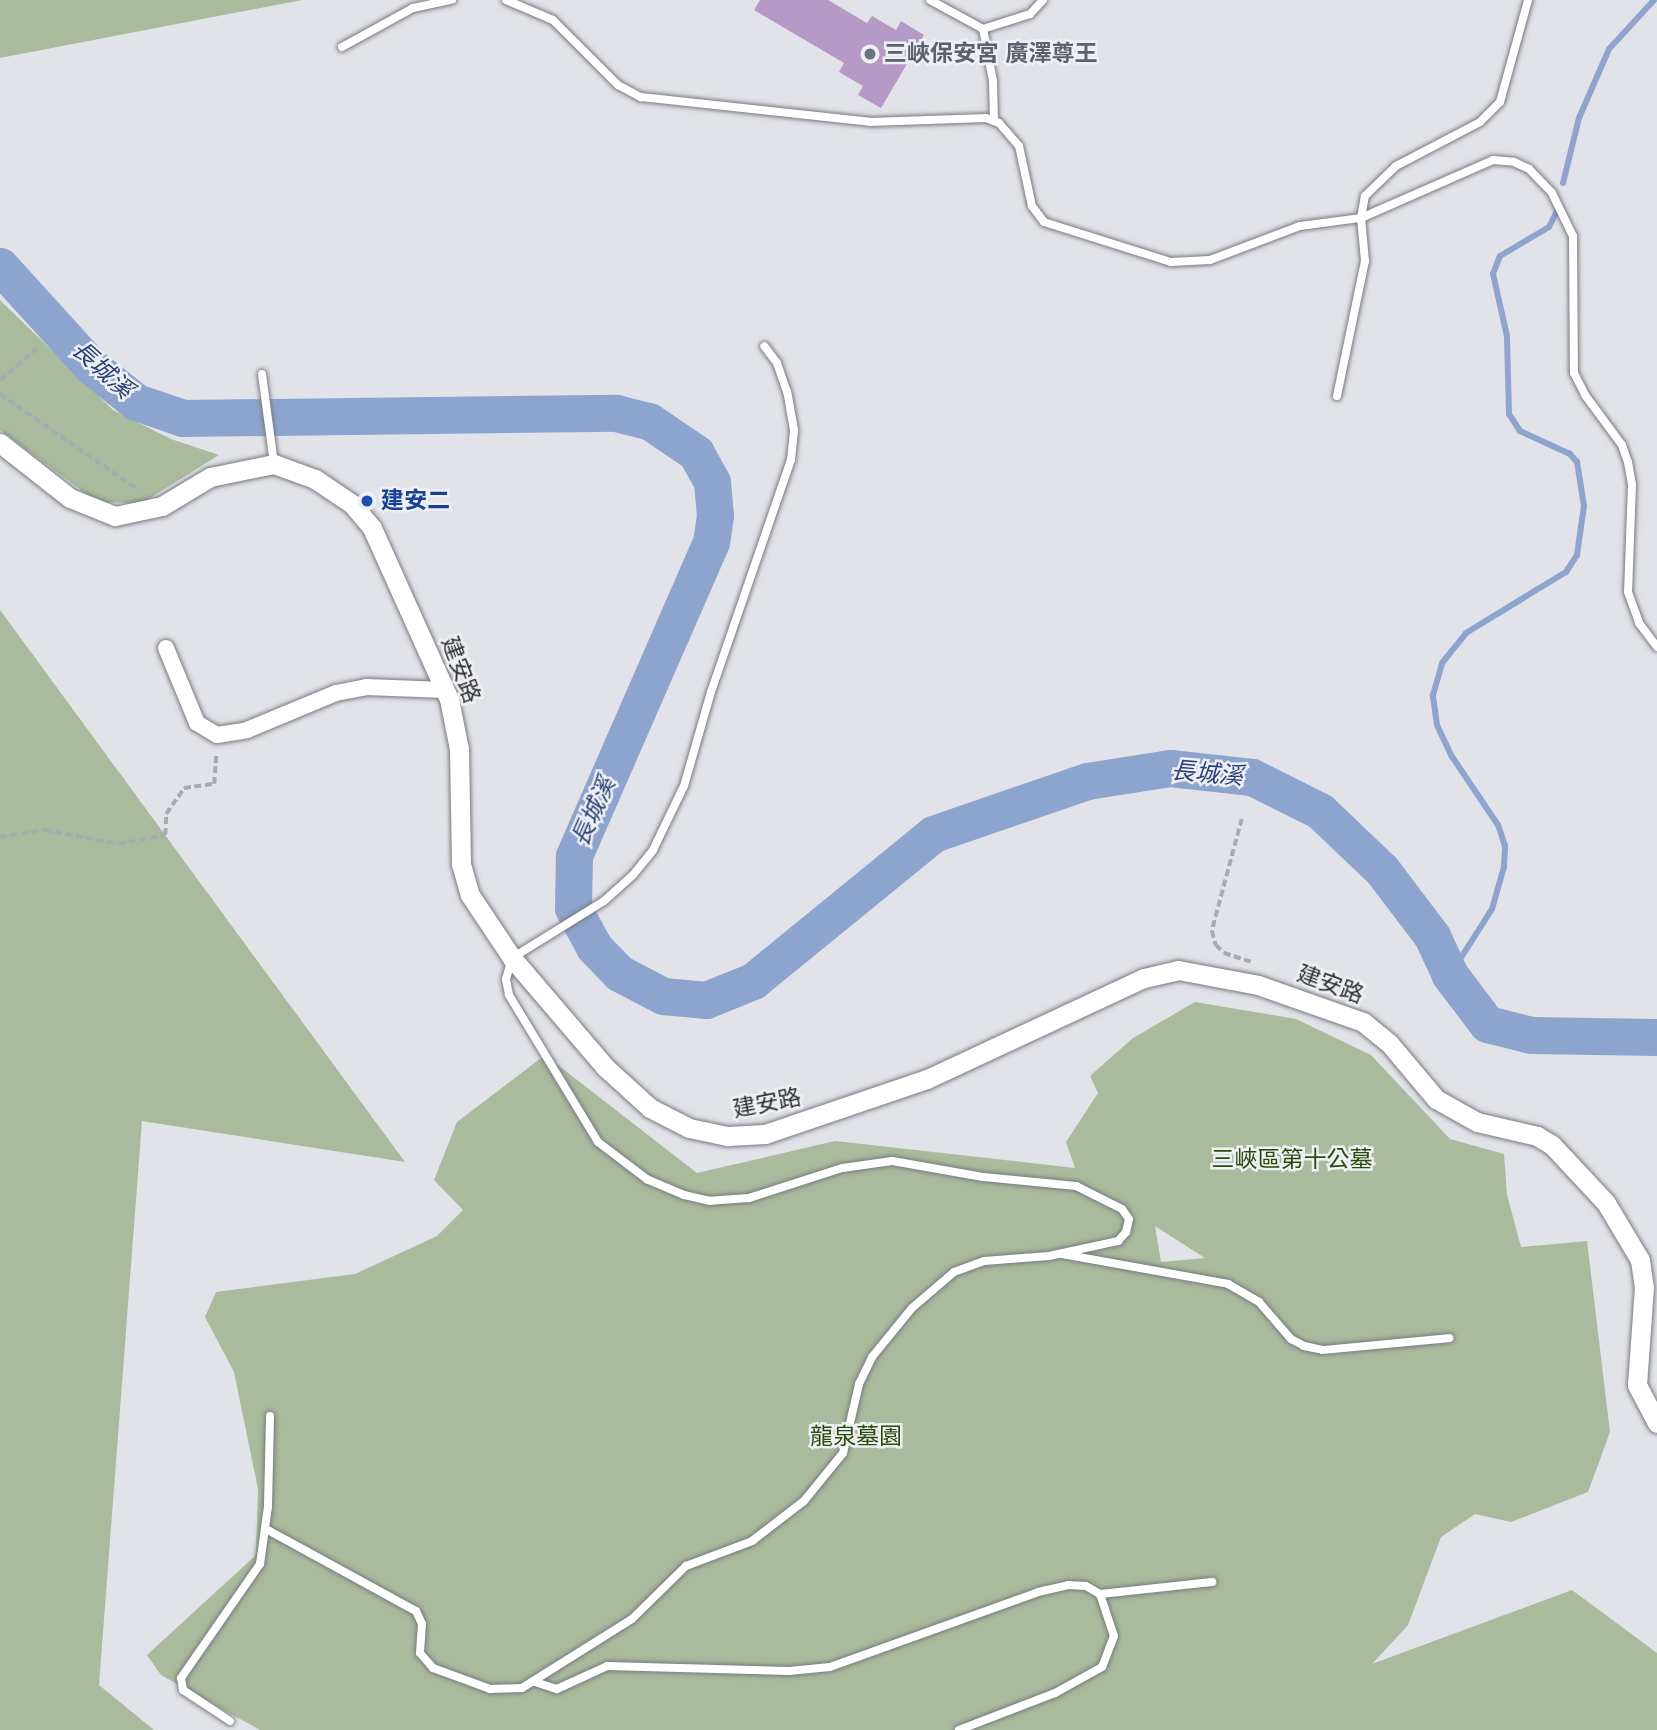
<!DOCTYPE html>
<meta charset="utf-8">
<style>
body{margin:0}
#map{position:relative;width:1657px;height:1730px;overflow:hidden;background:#e1e3e8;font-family:"Work Sans","Noto Sans TC",sans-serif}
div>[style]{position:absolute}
.green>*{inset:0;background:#a9bb9c}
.stream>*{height:6px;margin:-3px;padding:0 3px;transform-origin:3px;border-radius:3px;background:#8da4cf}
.river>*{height:37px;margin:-18.5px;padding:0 18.5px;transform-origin:18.5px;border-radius:18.5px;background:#8da4cf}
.building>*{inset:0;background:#b59ac5}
.path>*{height:3.5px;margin-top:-1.75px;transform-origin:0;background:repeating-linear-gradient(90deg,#a9aaaf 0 7px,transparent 0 10.5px)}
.roads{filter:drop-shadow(0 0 2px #787a7f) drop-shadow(0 0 2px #787a7f)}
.service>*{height:8px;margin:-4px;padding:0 4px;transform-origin:4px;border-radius:4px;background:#fff}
.minor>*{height:16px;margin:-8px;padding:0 8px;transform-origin:8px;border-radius:8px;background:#fff}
.tertiary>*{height:19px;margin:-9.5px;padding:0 9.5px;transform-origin:9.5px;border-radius:9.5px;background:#fff}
.dots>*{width:19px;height:19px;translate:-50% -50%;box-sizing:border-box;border:4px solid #eef0f5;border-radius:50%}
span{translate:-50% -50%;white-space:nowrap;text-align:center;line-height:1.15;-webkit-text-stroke:5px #eef0f5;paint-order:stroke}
.worship-label{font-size:23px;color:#5b616d;font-weight:700}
.left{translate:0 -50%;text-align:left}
.transit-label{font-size:23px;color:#164399;font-weight:700}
.street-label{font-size:23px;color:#2e2f31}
.park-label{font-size:23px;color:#2a4b08}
.water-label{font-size:24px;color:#274178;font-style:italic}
</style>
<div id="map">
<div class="green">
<i style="clip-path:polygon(0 0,302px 0,0 58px)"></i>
<i style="clip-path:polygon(0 300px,113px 410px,171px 439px,219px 455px,142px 503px,97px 502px,0 430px)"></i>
<i style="clip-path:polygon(0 610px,405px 1162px,142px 1121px,99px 1685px,154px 1730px,0 1730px)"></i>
<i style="clip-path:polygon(evenodd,1195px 1002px,1296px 1019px,1371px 1055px,1450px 1139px,1504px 1154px,1507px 1195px,1521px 1247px,1587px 1241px,1610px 1432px,1588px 1492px,1511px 1522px,1475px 1514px,1441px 1537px,1408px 1625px,1372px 1664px,1572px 1590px,1657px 1653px,1657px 1730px,260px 1730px,161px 1675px,147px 1655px,256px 1555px,258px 1489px,234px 1372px,205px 1317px,216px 1292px,355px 1274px,437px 1236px,463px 1210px,434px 1180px,457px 1122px,545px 1055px,697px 1173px,835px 1141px,1075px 1168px,1066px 1142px,1098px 1093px,1090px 1076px,1133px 1038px,1195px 1002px,1155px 1226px,1205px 1258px,1161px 1262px,1155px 1226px)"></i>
</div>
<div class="stream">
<i style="left:1563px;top:183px;width:67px;rotate:-76.2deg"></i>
<i style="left:1579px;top:118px;width:75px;rotate:-66.5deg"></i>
<i style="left:1609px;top:49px;width:67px;rotate:-47.4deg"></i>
<i style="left:1450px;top:975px;width:78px;rotate:-57.5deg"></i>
<i style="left:1492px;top:909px;width:44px;rotate:-74.1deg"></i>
<i style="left:1504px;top:867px;width:21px;rotate:-87deg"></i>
<i style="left:1505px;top:846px;width:22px;rotate:-108deg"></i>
<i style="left:1498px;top:825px;width:84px;rotate:-123.9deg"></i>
<i style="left:1451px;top:755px;width:33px;rotate:-115deg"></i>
<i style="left:1437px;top:725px;width:30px;rotate:-98deg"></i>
<i style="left:1433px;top:695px;width:33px;rotate:-74deg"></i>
<i style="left:1442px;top:663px;width:38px;rotate:-51deg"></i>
<i style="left:1466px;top:633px;width:117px;rotate:-31.4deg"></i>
<i style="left:1566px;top:572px;width:20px;rotate:-57deg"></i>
<i style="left:1577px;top:555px;width:49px;rotate:-81.9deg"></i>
<i style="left:1584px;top:506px;width:45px;rotate:-99deg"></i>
<i style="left:1577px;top:462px;width:11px;rotate:-131deg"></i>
<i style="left:1570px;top:454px;width:55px;rotate:-155.3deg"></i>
<i style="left:1520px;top:431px;width:20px;rotate:-123deg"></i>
<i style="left:1509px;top:414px;width:78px;rotate:-91.5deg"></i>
<i style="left:1507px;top:336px;width:64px;rotate:-102.7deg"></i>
<i style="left:1493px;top:274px;width:19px;rotate:-69deg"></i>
<i style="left:1500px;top:256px;width:57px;rotate:-30.6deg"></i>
<i style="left:1549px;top:227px;width:22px;rotate:-63deg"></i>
</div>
<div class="river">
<i style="left:0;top:266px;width:135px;rotate:47.7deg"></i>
<i style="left:91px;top:366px;width:58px;rotate:38.7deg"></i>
<i style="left:136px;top:402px;width:50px;rotate:18.8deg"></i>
<i style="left:183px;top:418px;width:433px;rotate:-0.7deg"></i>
<i style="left:616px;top:413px;width:34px;rotate:14deg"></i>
<i style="left:649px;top:421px;width:57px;rotate:34.2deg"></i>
<i style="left:696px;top:453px;width:33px;rotate:61deg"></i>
<i style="left:712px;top:482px;width:33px;rotate:85deg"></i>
<i style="left:715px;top:515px;width:27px;rotate:98deg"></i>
<i style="left:711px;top:542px;width:343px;rotate:113.6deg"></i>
<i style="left:574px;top:856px;width:52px;rotate:91.1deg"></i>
<i style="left:573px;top:908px;width:44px;rotate:61.7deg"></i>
<i style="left:594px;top:947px;width:36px;rotate:46deg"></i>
<i style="left:619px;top:973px;width:50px;rotate:27.6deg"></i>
<i style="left:663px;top:996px;width:43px;rotate:5.3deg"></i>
<i style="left:706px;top:1000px;width:51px;rotate:-22deg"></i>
<i style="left:753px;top:981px;width:232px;rotate:-39.2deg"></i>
<i style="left:933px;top:834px;width:163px;rotate:-19deg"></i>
<i style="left:1087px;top:781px;width:84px;rotate:-8.9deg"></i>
<i style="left:1170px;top:768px;width:82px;rotate:6.3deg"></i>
<i style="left:1252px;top:777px;width:76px;rotate:26.6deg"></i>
<i style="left:1320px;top:811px;width:86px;rotate:43.6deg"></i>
<i style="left:1382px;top:870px;width:83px;rotate:52.9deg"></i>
<i style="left:1432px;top:936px;width:43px;rotate:65.2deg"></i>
<i style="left:1450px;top:975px;width:61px;rotate:52.9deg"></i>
<i style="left:1487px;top:1024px;width:45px;rotate:14deg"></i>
<i style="left:1531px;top:1035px;width:126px;rotate:0.9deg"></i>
</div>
<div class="building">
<i style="clip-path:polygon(760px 0,828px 0,867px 23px,872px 16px,896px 30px,901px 21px,924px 35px,881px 108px,858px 95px,863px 86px,839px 72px,844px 63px,754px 10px)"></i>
</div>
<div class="path">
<i style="left:0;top:380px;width:48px;rotate:-40.7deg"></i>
<i style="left:0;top:394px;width:170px;rotate:34.7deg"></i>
<i style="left:1242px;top:819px;width:116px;rotate:105deg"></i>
<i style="left:1212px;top:931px;width:15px;rotate:74deg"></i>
<i style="left:1216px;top:945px;width:11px;rotate:45deg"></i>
<i style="left:1224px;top:953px;width:28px;rotate:18deg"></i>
<i style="left:0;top:837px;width:46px;rotate:-8.8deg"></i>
<i style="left:45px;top:830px;width:75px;rotate:10.7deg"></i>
<i style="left:119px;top:844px;width:47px;rotate:-11.1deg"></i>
<i style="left:165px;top:835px;width:21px;rotate:-87deg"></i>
<i style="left:166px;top:814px;width:32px;rotate:-55deg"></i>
<i style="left:184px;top:788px;width:30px;rotate:-8deg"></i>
<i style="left:214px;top:784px;width:31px;rotate:-86deg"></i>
</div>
<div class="roads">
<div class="service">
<i style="left:506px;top:0;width:51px;rotate:23.1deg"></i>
<i style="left:553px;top:20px;width:92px;rotate:45deg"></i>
<i style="left:618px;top:85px;width:26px;rotate:28deg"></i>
<i style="left:641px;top:97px;width:230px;rotate:6.2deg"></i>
<i style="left:870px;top:122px;width:116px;rotate:-2deg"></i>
<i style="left:986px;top:118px;width:14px;rotate:21deg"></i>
<i style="left:999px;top:123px;width:30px;rotate:49deg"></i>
<i style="left:1019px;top:146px;width:61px;rotate:77.8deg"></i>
<i style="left:1032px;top:206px;width:20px;rotate:53deg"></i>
<i style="left:1044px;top:222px;width:133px;rotate:17.5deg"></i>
<i style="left:1171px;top:262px;width:39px;rotate:-3deg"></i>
<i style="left:1210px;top:260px;width:96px;rotate:-20.7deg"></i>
<i style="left:1300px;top:226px;width:62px;rotate:-7.5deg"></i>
<i style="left:1361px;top:218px;width:144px;rotate:-23.7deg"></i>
<i style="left:1493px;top:160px;width:21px;rotate:5deg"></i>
<i style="left:1514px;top:162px;width:17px;rotate:25deg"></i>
<i style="left:1529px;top:169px;width:33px;rotate:46deg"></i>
<i style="left:1552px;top:193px;width:48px;rotate:64deg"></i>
<i style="left:1573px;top:236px;width:137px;rotate:89.6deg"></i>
<i style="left:1574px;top:373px;width:25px;rotate:63deg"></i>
<i style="left:1585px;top:395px;width:62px;rotate:53.5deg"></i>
<i style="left:1622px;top:445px;width:18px;rotate:71deg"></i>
<i style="left:1628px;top:462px;width:22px;rotate:80deg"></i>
<i style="left:1632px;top:484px;width:108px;rotate:92.1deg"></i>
<i style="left:1628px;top:592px;width:33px;rotate:70deg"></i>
<i style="left:1639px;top:623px;width:30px;rotate:53deg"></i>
<i style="left:930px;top:0;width:60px;rotate:28.7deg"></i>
<i style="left:983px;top:29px;width:53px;rotate:79.1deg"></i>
<i style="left:993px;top:81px;width:40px;rotate:88.6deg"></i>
<i style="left:983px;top:29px;width:49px;rotate:-17.7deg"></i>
<i style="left:1030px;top:14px;width:19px;rotate:-47deg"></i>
<i style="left:342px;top:47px;width:81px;rotate:-28.8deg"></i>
<i style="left:413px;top:8px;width:40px;rotate:-12deg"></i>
<i style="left:262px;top:374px;width:91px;rotate:82.4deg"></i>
<i style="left:1337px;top:396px;width:138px;rotate:-78.3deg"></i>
<i style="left:1365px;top:261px;width:43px;rotate:-95.3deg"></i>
<i style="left:1361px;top:218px;width:22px;rotate:-80deg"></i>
<i style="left:1365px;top:196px;width:43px;rotate:-44.1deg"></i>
<i style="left:1396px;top:166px;width:95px;rotate:-27.6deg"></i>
<i style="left:1480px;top:122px;width:28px;rotate:-45deg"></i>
<i style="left:1500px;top:102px;width:106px;rotate:-74.6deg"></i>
<i style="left:1062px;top:1254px;width:169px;rotate:10.2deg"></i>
<i style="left:1228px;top:1284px;width:36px;rotate:30deg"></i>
<i style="left:1259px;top:1302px;width:49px;rotate:49.1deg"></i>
<i style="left:1291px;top:1339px;width:15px;rotate:28deg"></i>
<i style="left:1304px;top:1346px;width:19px;rotate:12deg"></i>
<i style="left:1323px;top:1350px;width:127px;rotate:-5.4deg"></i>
<i style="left:266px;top:1529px;width:171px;rotate:28.7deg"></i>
<i style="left:416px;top:1611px;width:14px;rotate:65deg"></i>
<i style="left:422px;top:1624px;width:29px;rotate:94deg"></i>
<i style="left:420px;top:1653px;width:20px;rotate:49deg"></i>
<i style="left:433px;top:1668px;width:61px;rotate:20.2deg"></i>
<i style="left:490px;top:1689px;width:32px;rotate:-2deg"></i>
<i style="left:522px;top:1688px;width:130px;rotate:-32.1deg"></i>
<i style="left:632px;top:1619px;width:76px;rotate:-44.5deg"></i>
<i style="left:686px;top:1566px;width:71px;rotate:-20.7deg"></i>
<i style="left:752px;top:1541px;width:66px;rotate:-37.6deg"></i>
<i style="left:804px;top:1501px;width:62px;rotate:-50.9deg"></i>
<i style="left:843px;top:1453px;width:71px;rotate:-76.9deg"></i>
<i style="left:859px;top:1384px;width:30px;rotate:-64deg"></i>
<i style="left:872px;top:1357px;width:63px;rotate:-50.8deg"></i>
<i style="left:912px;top:1308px;width:55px;rotate:-40.6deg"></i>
<i style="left:954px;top:1272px;width:32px;rotate:-20deg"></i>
<i style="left:984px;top:1261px;width:65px;rotate:-4.4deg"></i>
<i style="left:1049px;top:1256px;width:71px;rotate:-12.3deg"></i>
<i style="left:1118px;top:1241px;width:12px;rotate:-48deg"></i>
<i style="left:1126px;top:1232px;width:13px;rotate:-77deg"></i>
<i style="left:1129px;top:1219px;width:12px;rotate:-125deg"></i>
<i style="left:1122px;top:1209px;width:51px;rotate:-153.4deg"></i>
<i style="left:1076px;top:1186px;width:93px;rotate:-174.5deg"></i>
<i style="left:983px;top:1177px;width:92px;rotate:-170deg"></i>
<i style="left:892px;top:1161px;width:50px;rotate:172deg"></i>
<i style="left:842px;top:1168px;width:98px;rotate:162.1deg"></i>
<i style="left:749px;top:1198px;width:39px;rotate:176deg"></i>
<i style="left:710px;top:1201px;width:27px;rotate:-167deg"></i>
<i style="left:684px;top:1195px;width:39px;rotate:-157deg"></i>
<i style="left:648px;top:1180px;width:63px;rotate:-142.8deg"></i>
<i style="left:598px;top:1142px;width:172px;rotate:-121.2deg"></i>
<i style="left:509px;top:995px;width:16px;rotate:-101deg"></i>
<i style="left:506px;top:979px;width:22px;rotate:-74deg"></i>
<i style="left:512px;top:958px;width:108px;rotate:-31.8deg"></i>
<i style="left:604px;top:901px;width:39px;rotate:-42deg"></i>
<i style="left:633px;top:875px;width:32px;rotate:-51deg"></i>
<i style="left:653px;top:850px;width:71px;rotate:-64.2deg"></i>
<i style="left:684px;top:786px;width:98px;rotate:-74deg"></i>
<i style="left:711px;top:692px;width:245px;rotate:-71deg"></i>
<i style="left:791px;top:460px;width:30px;rotate:-84deg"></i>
<i style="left:794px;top:430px;width:39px;rotate:-100deg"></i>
<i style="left:787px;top:392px;width:31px;rotate:-109deg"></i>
<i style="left:777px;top:363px;width:21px;rotate:-127deg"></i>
<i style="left:1100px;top:1594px;width:113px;rotate:-6.1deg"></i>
<i style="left:535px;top:1682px;width:23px;rotate:18deg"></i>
<i style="left:557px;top:1689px;width:55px;rotate:-24.7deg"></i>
<i style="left:607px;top:1666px;width:182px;rotate:1.6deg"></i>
<i style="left:789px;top:1671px;width:41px;rotate:-5.6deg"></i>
<i style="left:830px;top:1667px;width:221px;rotate:-19.8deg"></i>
<i style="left:1038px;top:1592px;width:31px;rotate:-13deg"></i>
<i style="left:1068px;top:1585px;width:18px;rotate:3deg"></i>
<i style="left:1086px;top:1586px;width:16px;rotate:30deg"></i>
<i style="left:1100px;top:1594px;width:44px;rotate:71.6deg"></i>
<i style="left:1114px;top:1636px;width:33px;rotate:111deg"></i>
<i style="left:1102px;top:1667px;width:54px;rotate:151deg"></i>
<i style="left:1055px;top:1693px;width:103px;rotate:158.9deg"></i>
<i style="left:230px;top:1721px;width:56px;rotate:-146.6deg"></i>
<i style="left:183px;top:1690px;width:12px;rotate:-99deg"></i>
<i style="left:181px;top:1678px;width:139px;rotate:-55.3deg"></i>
<i style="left:260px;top:1564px;width:59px;rotate:-82.1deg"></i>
<i style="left:268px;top:1506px;width:90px;rotate:-88.7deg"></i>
</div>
<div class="minor">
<i style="left:166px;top:648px;width:81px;rotate:67.5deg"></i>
<i style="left:197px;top:723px;width:23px;rotate:31deg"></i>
<i style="left:217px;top:735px;width:30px;rotate:-9deg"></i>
<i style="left:247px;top:730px;width:96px;rotate:-22.6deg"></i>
<i style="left:336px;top:693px;width:31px;rotate:-11deg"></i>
<i style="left:366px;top:687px;width:79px;rotate:2.2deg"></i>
</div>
<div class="tertiary">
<i style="left:0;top:443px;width:89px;rotate:38.2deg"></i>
<i style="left:70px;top:498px;width:48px;rotate:21.8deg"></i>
<i style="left:115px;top:516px;width:48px;rotate:-12deg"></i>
<i style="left:162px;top:506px;width:56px;rotate:-31.1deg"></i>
<i style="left:210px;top:477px;width:65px;rotate:-11.5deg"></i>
<i style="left:274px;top:464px;width:44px;rotate:20.1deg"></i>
<i style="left:315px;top:479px;width:45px;rotate:34deg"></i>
<i style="left:352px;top:504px;width:31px;rotate:50deg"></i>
<i style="left:372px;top:528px;width:188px;rotate:65.8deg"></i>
<i style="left:449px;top:699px;width:51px;rotate:78.7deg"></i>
<i style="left:459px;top:749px;width:115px;rotate:89deg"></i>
<i style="left:461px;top:864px;width:32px;rotate:74deg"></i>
<i style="left:470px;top:895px;width:76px;rotate:56.3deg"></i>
<i style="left:512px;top:958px;width:143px;rotate:49.5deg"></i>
<i style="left:605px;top:1067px;width:61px;rotate:42.3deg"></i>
<i style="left:650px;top:1108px;width:44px;rotate:27.1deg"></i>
<i style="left:689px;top:1128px;width:40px;rotate:12deg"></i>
<i style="left:728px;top:1136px;width:37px;rotate:-3deg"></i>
<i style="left:765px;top:1134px;width:171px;rotate:-18.8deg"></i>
<i style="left:927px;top:1079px;width:239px;rotate:-25deg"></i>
<i style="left:1144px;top:978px;width:35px;rotate:-13deg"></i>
<i style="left:1178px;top:970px;width:81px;rotate:10.6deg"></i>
<i style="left:1258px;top:985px;width:111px;rotate:19.4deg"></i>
<i style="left:1363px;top:1022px;width:33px;rotate:39deg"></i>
<i style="left:1389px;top:1043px;width:73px;rotate:50deg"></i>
<i style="left:1436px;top:1099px;width:47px;rotate:29.3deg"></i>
<i style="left:1477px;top:1122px;width:62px;rotate:13.1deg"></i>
<i style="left:1537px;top:1136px;width:17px;rotate:31deg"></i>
<i style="left:1552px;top:1145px;width:79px;rotate:47deg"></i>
<i style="left:1606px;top:1203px;width:66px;rotate:59.2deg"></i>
<i style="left:1640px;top:1260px;width:27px;rotate:82deg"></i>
<i style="left:1644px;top:1287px;width:98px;rotate:94.1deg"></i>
<i style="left:1637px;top:1385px;width:43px;rotate:62.2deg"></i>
</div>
</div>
<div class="dots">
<i style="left:870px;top:54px;background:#6b7280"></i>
<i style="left:367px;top:501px;background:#1a4fb4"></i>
</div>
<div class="worship-label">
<span class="left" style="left:884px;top:54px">三峽保安宮 廣澤尊王</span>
</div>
<div class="transit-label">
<span class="left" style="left:381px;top:501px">建安二</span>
</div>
<div class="street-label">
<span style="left:460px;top:670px;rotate:69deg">建安路</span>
<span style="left:1330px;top:985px;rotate:20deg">建安路</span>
<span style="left:767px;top:1104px;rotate:-11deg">建安路</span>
</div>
<div class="park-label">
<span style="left:1292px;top:1160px">三峽區第十公墓</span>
<span style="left:856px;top:1437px">龍泉墓園</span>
</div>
<div class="water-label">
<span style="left:102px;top:370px;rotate:42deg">長城溪</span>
<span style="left:1207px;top:774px;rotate:5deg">長城溪</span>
<span style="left:594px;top:812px;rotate:-66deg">長城溪</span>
</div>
</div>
